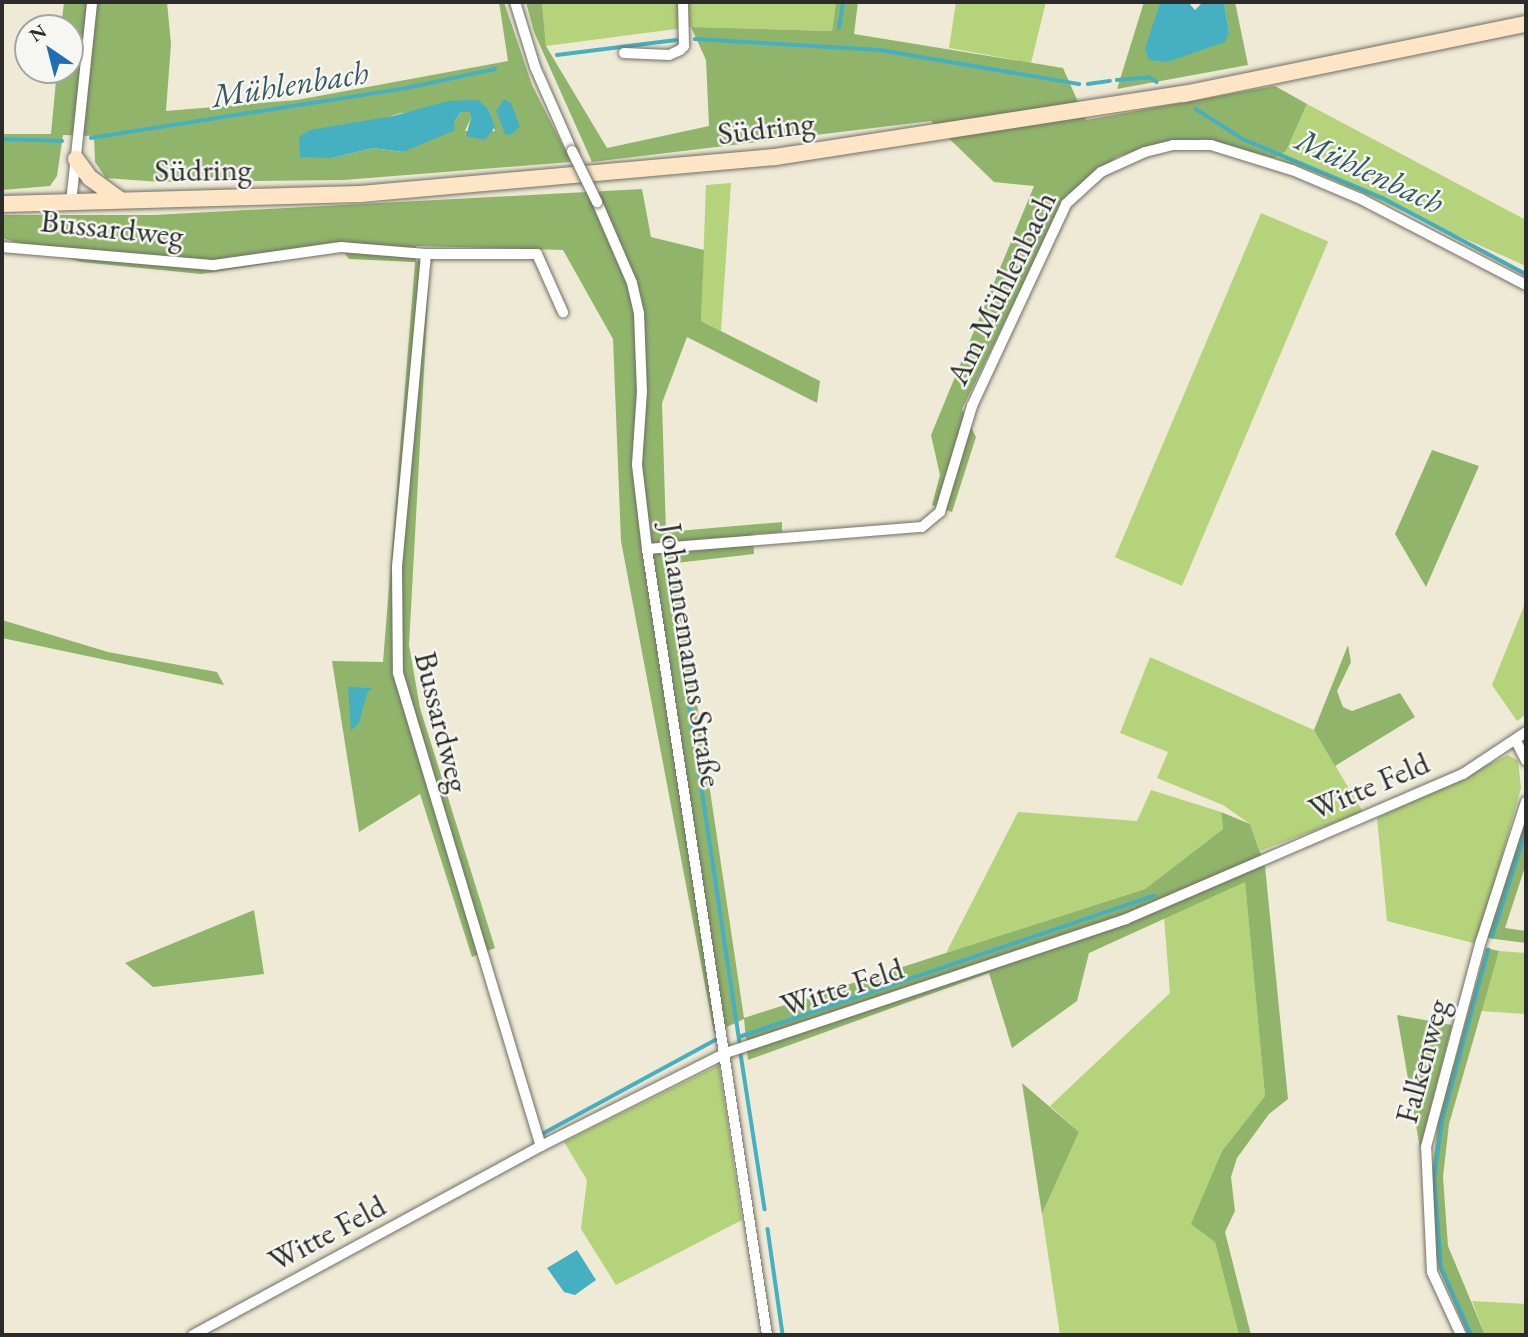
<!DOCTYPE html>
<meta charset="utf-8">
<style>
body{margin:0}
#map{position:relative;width:1528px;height:1337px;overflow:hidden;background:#efead5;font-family:"EB Garamond",serif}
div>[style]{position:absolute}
.green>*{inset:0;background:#b5d37a;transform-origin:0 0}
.forest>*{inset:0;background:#90b56a}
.water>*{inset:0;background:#44b0c2}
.stream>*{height:3.5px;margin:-1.75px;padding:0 1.75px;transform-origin:1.75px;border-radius:1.75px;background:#44b0c2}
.roads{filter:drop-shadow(0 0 2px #706e66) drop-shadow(0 0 2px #706e66)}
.street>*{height:10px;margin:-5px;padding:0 5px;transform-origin:5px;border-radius:5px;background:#fff}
.secondary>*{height:16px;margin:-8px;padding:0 8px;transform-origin:8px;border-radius:8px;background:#fde5c5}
.bridges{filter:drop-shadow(0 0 2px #706e66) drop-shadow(0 0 2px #706e66)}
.street-bridge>*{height:10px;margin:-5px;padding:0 5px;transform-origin:5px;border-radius:5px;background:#fff}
span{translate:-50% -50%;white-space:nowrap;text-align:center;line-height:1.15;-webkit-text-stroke:5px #f6f6f2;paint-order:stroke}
.street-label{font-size:32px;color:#2b2b2b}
.water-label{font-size:33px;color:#345a60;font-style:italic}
.frame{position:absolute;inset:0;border:4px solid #2b2b2b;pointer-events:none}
.north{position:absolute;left:14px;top:14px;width:70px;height:70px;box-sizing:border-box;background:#f6f6f2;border:2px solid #a5a5a2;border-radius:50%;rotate:325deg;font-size:19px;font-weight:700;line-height:28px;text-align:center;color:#2b2b2b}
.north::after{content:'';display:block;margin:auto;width:24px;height:32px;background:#1f6fb2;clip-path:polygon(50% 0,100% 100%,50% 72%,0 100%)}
</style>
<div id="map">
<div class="green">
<i style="clip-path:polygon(542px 2px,836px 2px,832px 31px,691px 27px,546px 46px)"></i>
<i style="clip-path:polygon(956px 2px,1046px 2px,1031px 63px,949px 48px)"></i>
<i style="clip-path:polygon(1307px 104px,1526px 220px,1526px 266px,1324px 176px,1274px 158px,1286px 151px)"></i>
<i style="clip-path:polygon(731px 183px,721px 331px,701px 321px,706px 185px)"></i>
<i style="left:1261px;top:213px;width:73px;height:374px;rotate:23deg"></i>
<i style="clip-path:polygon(1526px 601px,1526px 714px,1517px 721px,1492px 685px)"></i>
<i style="clip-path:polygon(1150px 657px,1314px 730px,1363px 812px,1260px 851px,1250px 824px,1223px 805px,1157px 778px,1168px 752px,1120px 733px)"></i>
<i style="clip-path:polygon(1508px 755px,1518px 761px,1521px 788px,1477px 944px,1387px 921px,1377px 818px)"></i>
<i style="clip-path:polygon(1151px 790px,1221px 812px,1223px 829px,1145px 889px,946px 953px,1018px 812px,1137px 821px)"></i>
<i style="clip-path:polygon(1245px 881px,1265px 1096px,1222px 1151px,1215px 1242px,1239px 1335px,1060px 1335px,1042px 1214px,1079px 1132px,1050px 1106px,1170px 993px,1164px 917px)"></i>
<i style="clip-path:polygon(1499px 951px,1526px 953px,1526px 1014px,1480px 1011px)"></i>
<i style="clip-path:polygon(719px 1065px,742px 1220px,616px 1285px,581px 1229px,587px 1180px,564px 1142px)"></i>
<i style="clip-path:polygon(1472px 1301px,1526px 1304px,1526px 1335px,1485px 1335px)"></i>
</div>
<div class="forest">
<i style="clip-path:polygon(evenodd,64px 2px,167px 2px,171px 44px,166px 111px,297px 100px,508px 61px,499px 2px,504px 2px,532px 85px,571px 162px,344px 180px,160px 182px,106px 178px,95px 162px,94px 136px,63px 135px,57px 176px,50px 186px,2px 190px,2px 134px,51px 134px,57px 70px,70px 70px,70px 28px,61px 28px,64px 2px,488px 109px,495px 131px,465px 131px,471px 118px,469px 112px,461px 112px,454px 122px,403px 152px,373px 148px,332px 158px,385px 118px,401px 113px,488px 109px)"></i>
<i style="clip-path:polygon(526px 2px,542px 2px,546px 46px,607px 148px,709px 126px,706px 60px,691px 27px,832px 31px,836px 2px,858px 2px,854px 34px,1063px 68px,1086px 120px,1275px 86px,1307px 104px,1286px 151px,1274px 158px,1206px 139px,1146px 147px,1117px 157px,1067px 195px,962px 409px,976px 437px,952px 512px,932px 505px,940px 475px,931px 435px,1034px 186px,994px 182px,931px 121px,592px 162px,534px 32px)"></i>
<i style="clip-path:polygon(1144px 2px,1160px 2px,1146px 49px,1229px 32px,1224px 2px,1235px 2px,1248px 65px,1117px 89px)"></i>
<i style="clip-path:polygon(642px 189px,651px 237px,704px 250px,701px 321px,820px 381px,817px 403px,687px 337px,662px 403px,666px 532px,782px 522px,782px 532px,753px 534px,754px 554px,676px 563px,744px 1018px,1145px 889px,1223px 829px,1221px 812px,1250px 824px,1265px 866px,1288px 1099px,1269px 1114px,1237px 1158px,1231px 1177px,1235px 1211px,1225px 1232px,1251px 1335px,1239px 1335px,1215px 1242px,1191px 1224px,1222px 1151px,1265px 1096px,1245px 882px,1089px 953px,1077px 1001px,1012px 1048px,989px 973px,748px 1060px,744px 1019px,714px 1033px,621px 541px,613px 339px,563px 250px,416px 246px,416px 261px,430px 261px,409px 645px,420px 708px,495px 948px,472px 957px,420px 794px,359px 832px,332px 661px,383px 662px,415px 262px,349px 259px,336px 242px,279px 251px,278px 262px,201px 274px,81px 262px,2px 238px,2px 215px,154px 215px)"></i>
<i style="clip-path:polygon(1432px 450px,1479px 466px,1426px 587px,1395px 534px)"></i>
<i style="clip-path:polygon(2px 620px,108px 652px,217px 672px,224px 685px,2px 638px)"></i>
<i style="clip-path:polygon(1348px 645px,1351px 662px,1337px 691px,1343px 707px,1352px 711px,1400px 693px,1415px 717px,1335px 766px,1314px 730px)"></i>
<i style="clip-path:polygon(1526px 811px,1526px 864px,1505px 928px,1526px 931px,1526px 943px,1487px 938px)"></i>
<i style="clip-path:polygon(254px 910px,264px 974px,153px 987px,125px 963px)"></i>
<i style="clip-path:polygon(1486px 948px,1499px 951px,1449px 1124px,1443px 1177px,1448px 1246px,1485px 1335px,1468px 1335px,1439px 1269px,1432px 1237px,1431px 1180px,1438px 1121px)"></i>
<i style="clip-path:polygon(1397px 1015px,1452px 1025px,1420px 1148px)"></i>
<i style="clip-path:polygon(1022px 1083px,1079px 1132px,1042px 1214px)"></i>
</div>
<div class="water">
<i style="clip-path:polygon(1160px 2px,1188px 2px,1195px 10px,1203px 2px,1224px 2px,1229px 32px,1225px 42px,1167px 62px,1149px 60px,1145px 49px)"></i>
<i style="clip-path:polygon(504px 99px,511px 103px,520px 127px,510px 135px,505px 134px,496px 111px)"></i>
<i style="clip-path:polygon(478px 100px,488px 109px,495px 127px,485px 140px,466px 136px,471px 118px,469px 112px,461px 112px,454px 122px,455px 130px,403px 152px,373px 148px,332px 158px,300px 157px,299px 137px,310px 130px,393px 116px,448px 101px)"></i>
<i style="clip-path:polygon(348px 687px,373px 688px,367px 693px,359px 723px,351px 731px)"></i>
<i style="clip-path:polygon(577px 1250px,596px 1280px,575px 1295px,564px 1292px,547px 1268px)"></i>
</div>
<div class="stream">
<i style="left:839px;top:28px;width:26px;rotate:-81deg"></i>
<i style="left:695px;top:39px;width:185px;rotate:3.4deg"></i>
<i style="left:880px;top:50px;width:202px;rotate:9.7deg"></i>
<i style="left:557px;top:55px;width:120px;rotate:-7.2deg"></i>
<i style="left:1117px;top:80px;width:32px;rotate:-5deg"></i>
<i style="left:1149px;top:77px;width:9px;rotate:32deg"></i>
<i style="left:1088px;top:84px;width:22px;rotate:-8deg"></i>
<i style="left:1196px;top:109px;width:56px;rotate:32.6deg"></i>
<i style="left:1243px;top:139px;width:152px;rotate:22.9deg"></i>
<i style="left:1383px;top:198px;width:162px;rotate:28deg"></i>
<i style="left:91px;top:138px;width:320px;rotate:-9deg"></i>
<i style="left:407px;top:88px;width:90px;rotate:-12.2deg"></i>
<i style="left:2px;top:139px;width:60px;rotate:1.9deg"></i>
<i style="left:668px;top:561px;width:486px;rotate:81.5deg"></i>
<i style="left:1492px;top:937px;width:112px;rotate:-72.4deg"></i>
<i style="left:739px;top:1037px;width:438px;rotate:-18.8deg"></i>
<i style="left:741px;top:1054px;width:157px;rotate:81.2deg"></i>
<i style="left:544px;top:1133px;width:195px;rotate:-28.5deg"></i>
<i style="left:768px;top:1229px;width:107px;rotate:81.9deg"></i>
<i style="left:1471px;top:1335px;width:73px;rotate:-114.1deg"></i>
<i style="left:1441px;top:1268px;width:89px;rotate:-94.5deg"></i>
<i style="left:1434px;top:1179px;width:59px;rotate:-82.1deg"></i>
<i style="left:1442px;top:1121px;width:177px;rotate:-74.9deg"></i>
</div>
<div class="roads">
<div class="street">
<i style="left:515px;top:2px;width:68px;rotate:72.9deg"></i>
<i style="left:535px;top:67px;width:92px;rotate:66.2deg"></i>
<i style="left:624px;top:53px;width:45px;rotate:2.5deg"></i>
<i style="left:669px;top:55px;width:12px;rotate:-24deg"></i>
<i style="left:680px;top:50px;width:6px;rotate:-45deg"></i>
<i style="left:684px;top:46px;width:44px;rotate:-91.3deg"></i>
<i style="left:597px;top:202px;width:88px;rotate:66.6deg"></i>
<i style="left:632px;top:283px;width:32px;rotate:77deg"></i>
<i style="left:639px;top:314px;width:77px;rotate:87.8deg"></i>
<i style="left:642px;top:391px;width:74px;rotate:93.9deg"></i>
<i style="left:637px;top:465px;width:85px;rotate:83.2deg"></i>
<i style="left:647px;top:549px;width:795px;rotate:81.32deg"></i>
<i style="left:71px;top:203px;width:202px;rotate:-84deg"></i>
<i style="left:2px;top:247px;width:213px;rotate:4.9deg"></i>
<i style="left:214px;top:265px;width:128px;rotate:-8.1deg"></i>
<i style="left:341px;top:247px;width:85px;rotate:4.7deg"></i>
<i style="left:426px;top:254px;width:314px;rotate:95.3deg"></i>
<i style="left:397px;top:567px;width:106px;rotate:89.5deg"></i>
<i style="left:398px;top:673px;width:494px;rotate:73.2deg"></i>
<i style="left:426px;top:254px;width:111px"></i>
<i style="left:537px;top:254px;width:64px;rotate:65.9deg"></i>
<i style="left:647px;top:549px;width:276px;rotate:-4.6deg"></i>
<i style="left:922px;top:527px;width:23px;rotate:-40deg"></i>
<i style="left:940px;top:512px;width:111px;rotate:-73.2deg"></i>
<i style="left:972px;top:406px;width:223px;rotate:-65deg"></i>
<i style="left:1066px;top:204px;width:47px;rotate:-42.4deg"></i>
<i style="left:1101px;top:172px;width:48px;rotate:-24.4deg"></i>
<i style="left:1145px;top:152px;width:29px;rotate:-14deg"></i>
<i style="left:1173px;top:145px;width:38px"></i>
<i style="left:1211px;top:145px;width:85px;rotate:17.2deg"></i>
<i style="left:1292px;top:170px;width:75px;rotate:22.8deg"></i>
<i style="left:1361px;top:199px;width:186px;rotate:27.5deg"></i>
<i style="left:1516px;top:741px;width:22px;rotate:63deg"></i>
<i style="left:193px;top:1335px;width:396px;rotate:-28.5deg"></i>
<i style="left:541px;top:1146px;width:207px;rotate:-26.7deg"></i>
<i style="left:726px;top:1053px;width:422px;rotate:-18.5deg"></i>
<i style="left:1126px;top:919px;width:367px;rotate:-23.3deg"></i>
<i style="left:1463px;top:774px;width:76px;rotate:-33.7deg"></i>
<i style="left:1461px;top:1335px;width:69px;rotate:-114.7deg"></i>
<i style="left:1432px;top:1272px;width:125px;rotate:-92.7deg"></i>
<i style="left:1426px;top:1147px;width:213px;rotate:-75.1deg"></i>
<i style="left:1481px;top:941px;width:146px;rotate:-72.1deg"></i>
</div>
<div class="secondary">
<i style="left:76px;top:159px;width:24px;rotate:54deg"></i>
<i style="left:90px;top:178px;width:37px;rotate:36deg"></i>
<i style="left:2px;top:204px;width:358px;rotate:-1.6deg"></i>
<i style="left:360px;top:194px;width:417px;rotate:-5.1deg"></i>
<i style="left:775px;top:157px;width:414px;rotate:-8.8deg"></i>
<i style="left:1184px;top:94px;width:349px;rotate:-11.6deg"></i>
</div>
</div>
<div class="bridges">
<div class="street-bridge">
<i style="left:572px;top:151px;width:57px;rotate:63.9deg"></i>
</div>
</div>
<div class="street-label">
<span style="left:766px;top:128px;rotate:-7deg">Südring</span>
<span style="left:203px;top:170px;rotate:-1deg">Südring</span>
<span style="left:112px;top:228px;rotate:6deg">Bussardweg</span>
<span style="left:1001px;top:288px;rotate:-64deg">Am Mühlenbach</span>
<span style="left:691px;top:655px;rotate:81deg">Johannemanns Straße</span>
<span style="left:442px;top:722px;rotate:76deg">Bussardweg</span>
<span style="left:1369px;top:786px;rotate:-23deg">Witte Feld</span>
<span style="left:842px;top:987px;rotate:-18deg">Witte Feld</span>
<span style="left:1422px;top:1061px;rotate:-75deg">Falkenweg</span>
<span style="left:327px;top:1233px;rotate:-28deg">Witte Feld</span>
</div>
<div class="water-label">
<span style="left:290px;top:84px;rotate:-9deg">Mühlenbach</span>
<span style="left:1370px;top:171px;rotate:25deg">Mühlenbach</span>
</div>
<div class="frame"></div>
<div class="north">N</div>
</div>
